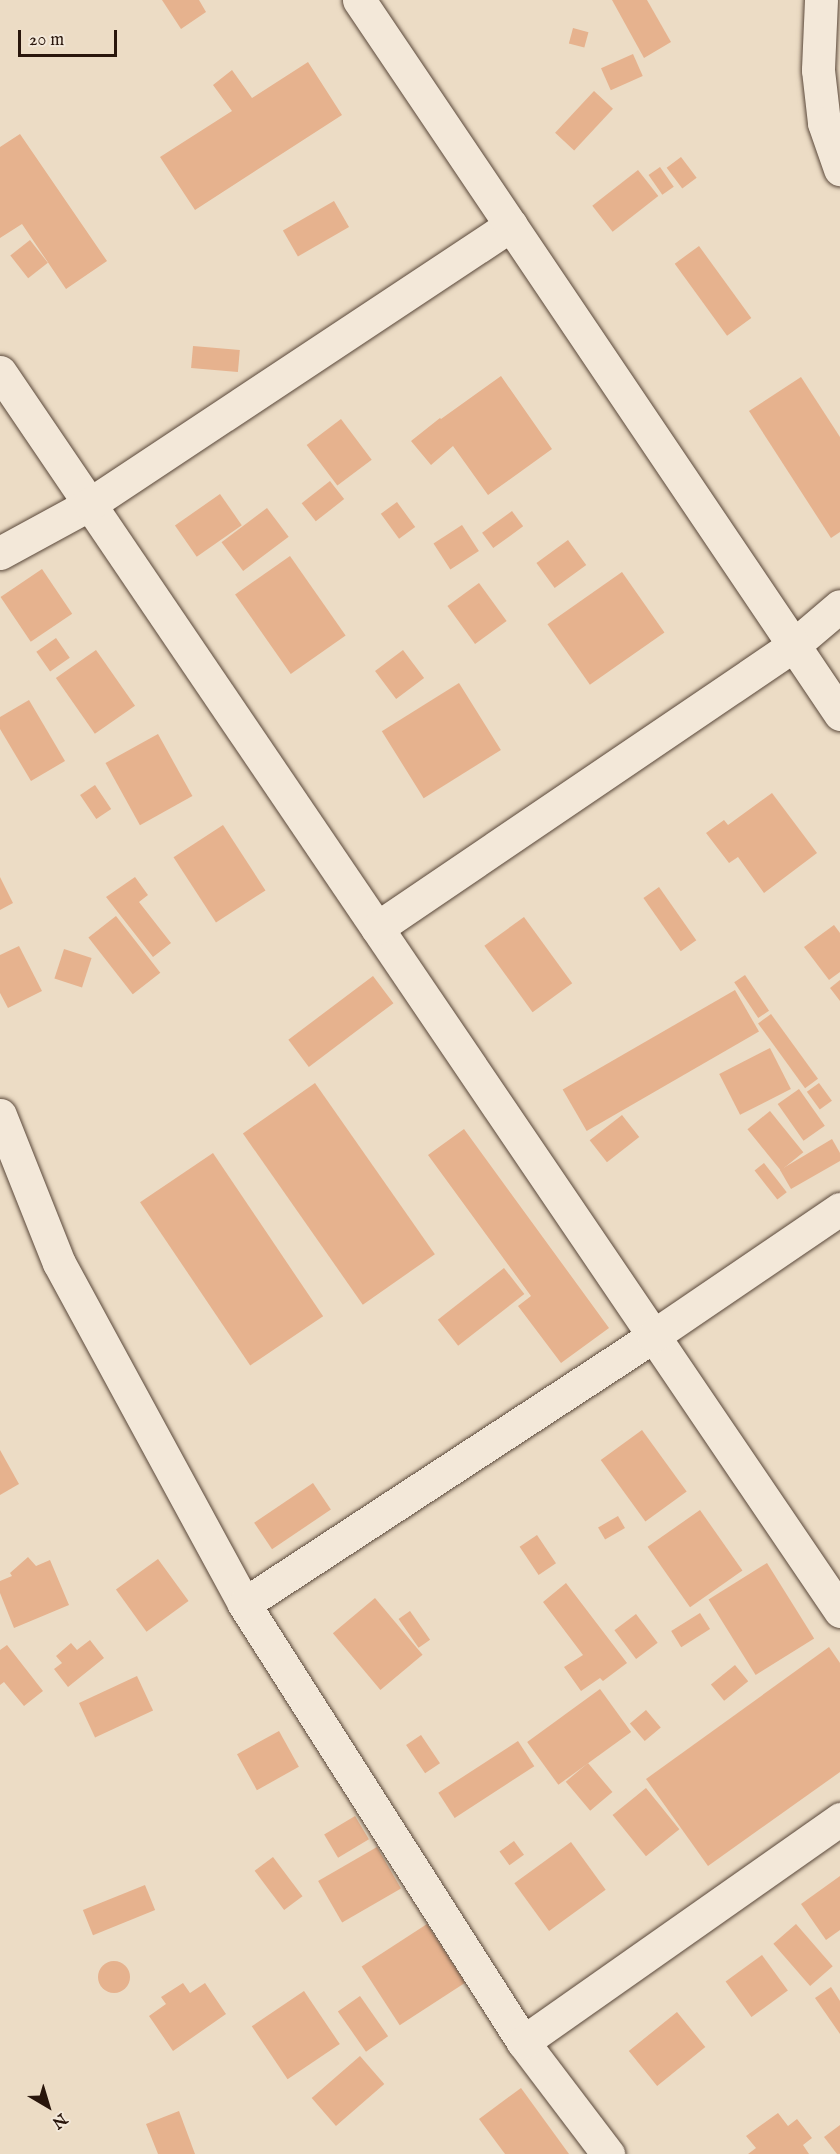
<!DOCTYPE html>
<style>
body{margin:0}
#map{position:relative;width:840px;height:2154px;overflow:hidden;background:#ecdcc5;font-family:"IM FELL English",serif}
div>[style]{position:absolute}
.building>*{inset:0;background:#e6b28e;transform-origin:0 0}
.round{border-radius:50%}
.roads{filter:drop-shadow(0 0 2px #5a483a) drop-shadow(0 0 2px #5a483a)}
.minor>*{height:33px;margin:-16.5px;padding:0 16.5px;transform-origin:16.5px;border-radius:16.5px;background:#f3e8d9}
.tertiary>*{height:33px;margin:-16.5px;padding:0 16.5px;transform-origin:16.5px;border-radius:16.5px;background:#f3e8d9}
span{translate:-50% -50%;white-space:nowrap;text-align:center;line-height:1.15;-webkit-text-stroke:6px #f3e8d9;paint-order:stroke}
.north{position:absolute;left:18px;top:2076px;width:60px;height:60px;-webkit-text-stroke:4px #f3e8d9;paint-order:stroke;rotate:142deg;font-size:16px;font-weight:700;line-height:24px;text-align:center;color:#29160c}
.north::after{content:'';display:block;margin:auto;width:21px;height:27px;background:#29160c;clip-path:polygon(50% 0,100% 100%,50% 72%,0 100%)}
.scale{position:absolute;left:18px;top:30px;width:99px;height:27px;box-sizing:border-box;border:3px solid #29160c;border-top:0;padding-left:8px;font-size:18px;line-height:21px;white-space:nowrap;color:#29160c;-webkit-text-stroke:4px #f3e8d9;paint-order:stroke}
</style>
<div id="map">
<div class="building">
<i style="clip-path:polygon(162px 0,199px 0,206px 12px,181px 29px)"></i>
<i style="clip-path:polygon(612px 0,647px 0,671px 42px,644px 58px)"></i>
<i style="left:573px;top:28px;width:16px;height:16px;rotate:15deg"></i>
<i style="left:633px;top:54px;width:24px;height:35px;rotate:66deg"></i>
<i style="clip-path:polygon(308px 62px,342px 115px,195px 210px,160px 157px,232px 111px,213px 85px,232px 70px,252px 98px)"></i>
<i style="left:594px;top:91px;width:26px;height:57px;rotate:43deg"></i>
<i style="clip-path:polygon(20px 134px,107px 261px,66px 289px,22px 224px,0 238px,0 147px)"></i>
<i style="left:681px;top:157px;width:26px;height:18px;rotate:53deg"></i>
<i style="left:660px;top:167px;width:24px;height:14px;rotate:55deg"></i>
<i style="left:638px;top:170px;width:33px;height:58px;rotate:52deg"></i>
<i style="left:334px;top:201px;width:30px;height:59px;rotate:60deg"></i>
<i style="left:30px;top:240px;width:29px;height:25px;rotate:52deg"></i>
<i style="left:699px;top:246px;width:89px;height:30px;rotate:54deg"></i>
<i style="left:193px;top:346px;width:47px;height:22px;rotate:5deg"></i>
<i style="clip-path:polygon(501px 376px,552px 449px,488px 495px,453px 446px,431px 465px,411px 441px,440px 418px,441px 419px)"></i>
<i style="clip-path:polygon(801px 377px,840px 437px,840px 532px,831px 538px,749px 411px)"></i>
<i style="left:341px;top:419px;width:51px;height:43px;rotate:53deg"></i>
<i style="left:330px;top:481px;width:23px;height:36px;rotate:52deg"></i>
<i style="left:220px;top:494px;width:38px;height:55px;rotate:55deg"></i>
<i style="left:397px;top:502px;width:31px;height:20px;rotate:54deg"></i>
<i style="left:267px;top:508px;width:36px;height:57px;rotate:53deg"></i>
<i style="left:512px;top:511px;width:19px;height:37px;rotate:54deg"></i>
<i style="left:462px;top:525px;width:31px;height:34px;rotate:57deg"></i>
<i style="left:568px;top:540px;width:31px;height:39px;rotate:54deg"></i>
<i style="left:290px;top:556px;width:97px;height:67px;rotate:55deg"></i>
<i style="left:42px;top:569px;width:54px;height:50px;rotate:56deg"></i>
<i style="left:622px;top:572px;width:74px;height:91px;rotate:55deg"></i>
<i style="left:479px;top:583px;width:47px;height:39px;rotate:54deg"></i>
<i style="left:56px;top:638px;width:24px;height:24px;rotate:55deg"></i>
<i style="left:96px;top:650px;width:68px;height:49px;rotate:55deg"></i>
<i style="left:403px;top:650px;width:35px;height:35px;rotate:53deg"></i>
<i style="left:459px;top:683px;width:79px;height:91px;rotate:58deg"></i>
<i style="clip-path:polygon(29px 700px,65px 761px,31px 781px,0 729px,0 717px)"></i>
<i style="left:158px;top:734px;width:71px;height:60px;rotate:61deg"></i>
<i style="left:95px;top:785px;width:29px;height:18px;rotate:56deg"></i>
<i style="clip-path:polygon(772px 793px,817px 853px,764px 893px,738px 857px,729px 863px,706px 833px,724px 820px,728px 825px)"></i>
<i style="left:223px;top:825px;width:78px;height:59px;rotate:57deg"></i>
<i style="clip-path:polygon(0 877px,13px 903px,0 910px)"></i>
<i style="clip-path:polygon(135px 877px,148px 895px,139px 902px,171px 943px,153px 957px,106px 897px)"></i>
<i style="left:659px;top:887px;width:65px;height:19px;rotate:55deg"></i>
<i style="left:116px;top:916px;width:72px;height:35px;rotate:52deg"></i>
<i style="left:524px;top:917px;width:82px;height:49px;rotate:54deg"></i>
<i style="clip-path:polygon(834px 925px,840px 933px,840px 972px,829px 980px,804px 947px)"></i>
<i style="clip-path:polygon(19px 946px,42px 991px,8px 1008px,0 993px,0 955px)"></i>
<i style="left:64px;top:949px;width:29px;height:31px;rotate:18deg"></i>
<i style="left:745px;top:975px;width:43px;height:13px;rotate:56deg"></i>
<i style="left:373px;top:976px;width:34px;height:106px;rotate:53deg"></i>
<i style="clip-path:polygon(840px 980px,840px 1001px,830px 988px)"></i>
<i style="left:735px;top:990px;width:48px;height:199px;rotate:60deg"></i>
<i style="left:771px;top:1014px;width:80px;height:16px;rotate:54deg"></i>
<i style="left:770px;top:1048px;width:46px;height:57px;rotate:63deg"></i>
<i style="left:315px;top:1083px;width:209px;height:88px;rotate:55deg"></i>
<i style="left:819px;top:1083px;width:22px;height:15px;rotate:54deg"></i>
<i style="left:799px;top:1089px;width:45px;height:26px;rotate:55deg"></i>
<i style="left:770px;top:1111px;width:53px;height:29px;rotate:51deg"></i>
<i style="left:622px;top:1115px;width:28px;height:41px;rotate:52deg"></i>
<i style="clip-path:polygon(464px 1129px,609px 1328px,561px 1363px,518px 1306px,531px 1296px,428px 1155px)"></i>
<i style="clip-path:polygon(832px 1139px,840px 1153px,840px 1161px,791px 1189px,780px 1170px)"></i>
<i style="left:213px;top:1153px;width:197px;height:88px;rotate:56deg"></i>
<i style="left:764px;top:1163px;width:37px;height:12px;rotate:52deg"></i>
<i style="left:504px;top:1268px;width:33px;height:84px;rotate:52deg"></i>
<i style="left:642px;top:1430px;width:76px;height:51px;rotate:54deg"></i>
<i style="clip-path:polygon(0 1450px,19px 1484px,0 1495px)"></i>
<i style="left:313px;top:1483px;width:32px;height:71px;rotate:56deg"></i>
<i style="left:700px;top:1510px;width:74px;height:64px;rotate:55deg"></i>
<i style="left:618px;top:1516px;width:14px;height:23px;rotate:60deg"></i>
<i style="left:537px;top:1535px;width:34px;height:21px;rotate:56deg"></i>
<i style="clip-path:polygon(28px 1557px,36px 1566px,50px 1560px,69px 1605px,14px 1628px,0 1593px,0 1581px,12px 1576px,10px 1573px)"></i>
<i style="left:158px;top:1559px;width:52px;height:52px;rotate:54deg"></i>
<i style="left:767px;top:1563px;width:89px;height:69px;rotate:58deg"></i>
<i style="clip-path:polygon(566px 1583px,627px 1663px,603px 1681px,600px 1678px,581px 1691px,564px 1667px,583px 1655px,543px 1602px)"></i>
<i style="left:375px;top:1598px;width:74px;height:55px;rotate:50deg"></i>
<i style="left:410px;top:1611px;width:35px;height:14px;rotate:55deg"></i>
<i style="left:700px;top:1613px;width:19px;height:34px;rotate:58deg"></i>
<i style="left:636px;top:1614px;width:36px;height:27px;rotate:53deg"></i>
<i style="clip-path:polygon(90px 1640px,104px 1658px,68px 1687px,54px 1669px,62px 1663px,56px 1656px,71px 1643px,77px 1650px)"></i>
<i style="clip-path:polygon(7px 1645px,43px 1691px,24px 1706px,4px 1682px,0 1685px,0 1650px)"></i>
<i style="clip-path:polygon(829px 1647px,840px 1663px,840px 1772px,708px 1866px,646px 1779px)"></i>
<i style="left:735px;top:1665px;width:21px;height:31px;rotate:51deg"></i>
<i style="left:137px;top:1676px;width:38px;height:64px;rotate:65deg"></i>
<i style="left:600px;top:1689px;width:53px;height:90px;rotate:54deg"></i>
<i style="left:646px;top:1710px;width:23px;height:21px;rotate:50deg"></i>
<i style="left:279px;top:1731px;width:41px;height:48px;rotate:61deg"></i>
<i style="left:421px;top:1735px;width:34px;height:18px;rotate:56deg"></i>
<i style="left:518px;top:1741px;width:30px;height:95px;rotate:57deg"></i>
<i style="left:588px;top:1763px;width:38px;height:29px;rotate:50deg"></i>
<i style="left:646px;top:1788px;width:53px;height:43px;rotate:51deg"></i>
<i style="left:355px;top:1816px;width:27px;height:36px;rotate:59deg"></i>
<i style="left:514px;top:1841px;width:17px;height:18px;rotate:54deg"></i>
<i style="left:571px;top:1842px;width:59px;height:70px;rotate:54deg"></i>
<i style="left:377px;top:1847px;width:48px;height:68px;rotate:60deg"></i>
<i style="left:273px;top:1857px;width:49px;height:23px;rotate:53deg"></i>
<i style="clip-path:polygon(840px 1876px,840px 1930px,826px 1940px,801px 1904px)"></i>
<i style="left:145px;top:1885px;width:27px;height:67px;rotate:68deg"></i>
<i style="left:427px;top:1924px;width:70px;height:78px;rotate:57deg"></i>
<i style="left:796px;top:1924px;width:56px;height:30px;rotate:49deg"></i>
<i style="left:762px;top:1955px;width:44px;height:45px;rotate:54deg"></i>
<i class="round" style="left:98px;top:1961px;width:32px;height:32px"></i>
<i style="clip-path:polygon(183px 1983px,190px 1993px,205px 1983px,226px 2014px,173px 2051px,149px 2016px,166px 2004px,161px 1997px)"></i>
<i style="clip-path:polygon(831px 1987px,840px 2001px,840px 2034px,815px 1998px)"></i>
<i style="left:304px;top:1991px;width:64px;height:63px;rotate:56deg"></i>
<i style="left:360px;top:1996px;width:49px;height:27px;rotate:55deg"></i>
<i style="left:677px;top:2012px;width:45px;height:62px;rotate:51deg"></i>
<i style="left:360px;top:2056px;width:37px;height:64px;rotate:49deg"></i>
<i style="clip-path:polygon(521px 2088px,569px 2154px,505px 2154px,479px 2119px)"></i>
<i style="clip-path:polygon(179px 2111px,195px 2154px,158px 2154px,146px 2124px)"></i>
<i style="clip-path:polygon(778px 2113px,788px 2126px,797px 2119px,812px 2138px,803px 2145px,809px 2154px,748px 2154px,756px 2148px,746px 2136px)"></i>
<i style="clip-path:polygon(840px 2125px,840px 2154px,837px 2154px,824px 2137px)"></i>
</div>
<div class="roads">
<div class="minor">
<i style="left:821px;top:0;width:70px;rotate:92.5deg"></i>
<i style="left:818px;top:70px;width:53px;rotate:83.5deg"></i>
<i style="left:824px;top:123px;width:49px;rotate:70.8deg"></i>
<i style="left:0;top:372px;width:1497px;rotate:55.86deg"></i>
<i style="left:0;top:553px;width:102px;rotate:-28.6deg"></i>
<i style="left:90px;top:504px;width:505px;rotate:-33.53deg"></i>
<i style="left:377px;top:928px;width:504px;rotate:-34.16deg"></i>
<i style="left:794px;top:645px;width:60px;rotate:-40.3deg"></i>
<i style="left:0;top:1115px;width:159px;rotate:68.3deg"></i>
<i style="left:59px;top:1263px;width:388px;rotate:61.5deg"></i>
<i style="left:244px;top:1604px;width:519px;rotate:57.5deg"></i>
<i style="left:523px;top:2042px;width:141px;rotate:52.8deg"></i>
<i style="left:244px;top:1604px;width:489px;rotate:-33.2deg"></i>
<i style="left:653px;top:1336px;width:226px;rotate:-34.2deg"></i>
<i style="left:523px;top:2042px;width:388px;rotate:-35.1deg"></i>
</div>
<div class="tertiary">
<i style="left:359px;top:0;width:861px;rotate:56.03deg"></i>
</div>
</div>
<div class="north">N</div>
<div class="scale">20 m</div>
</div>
